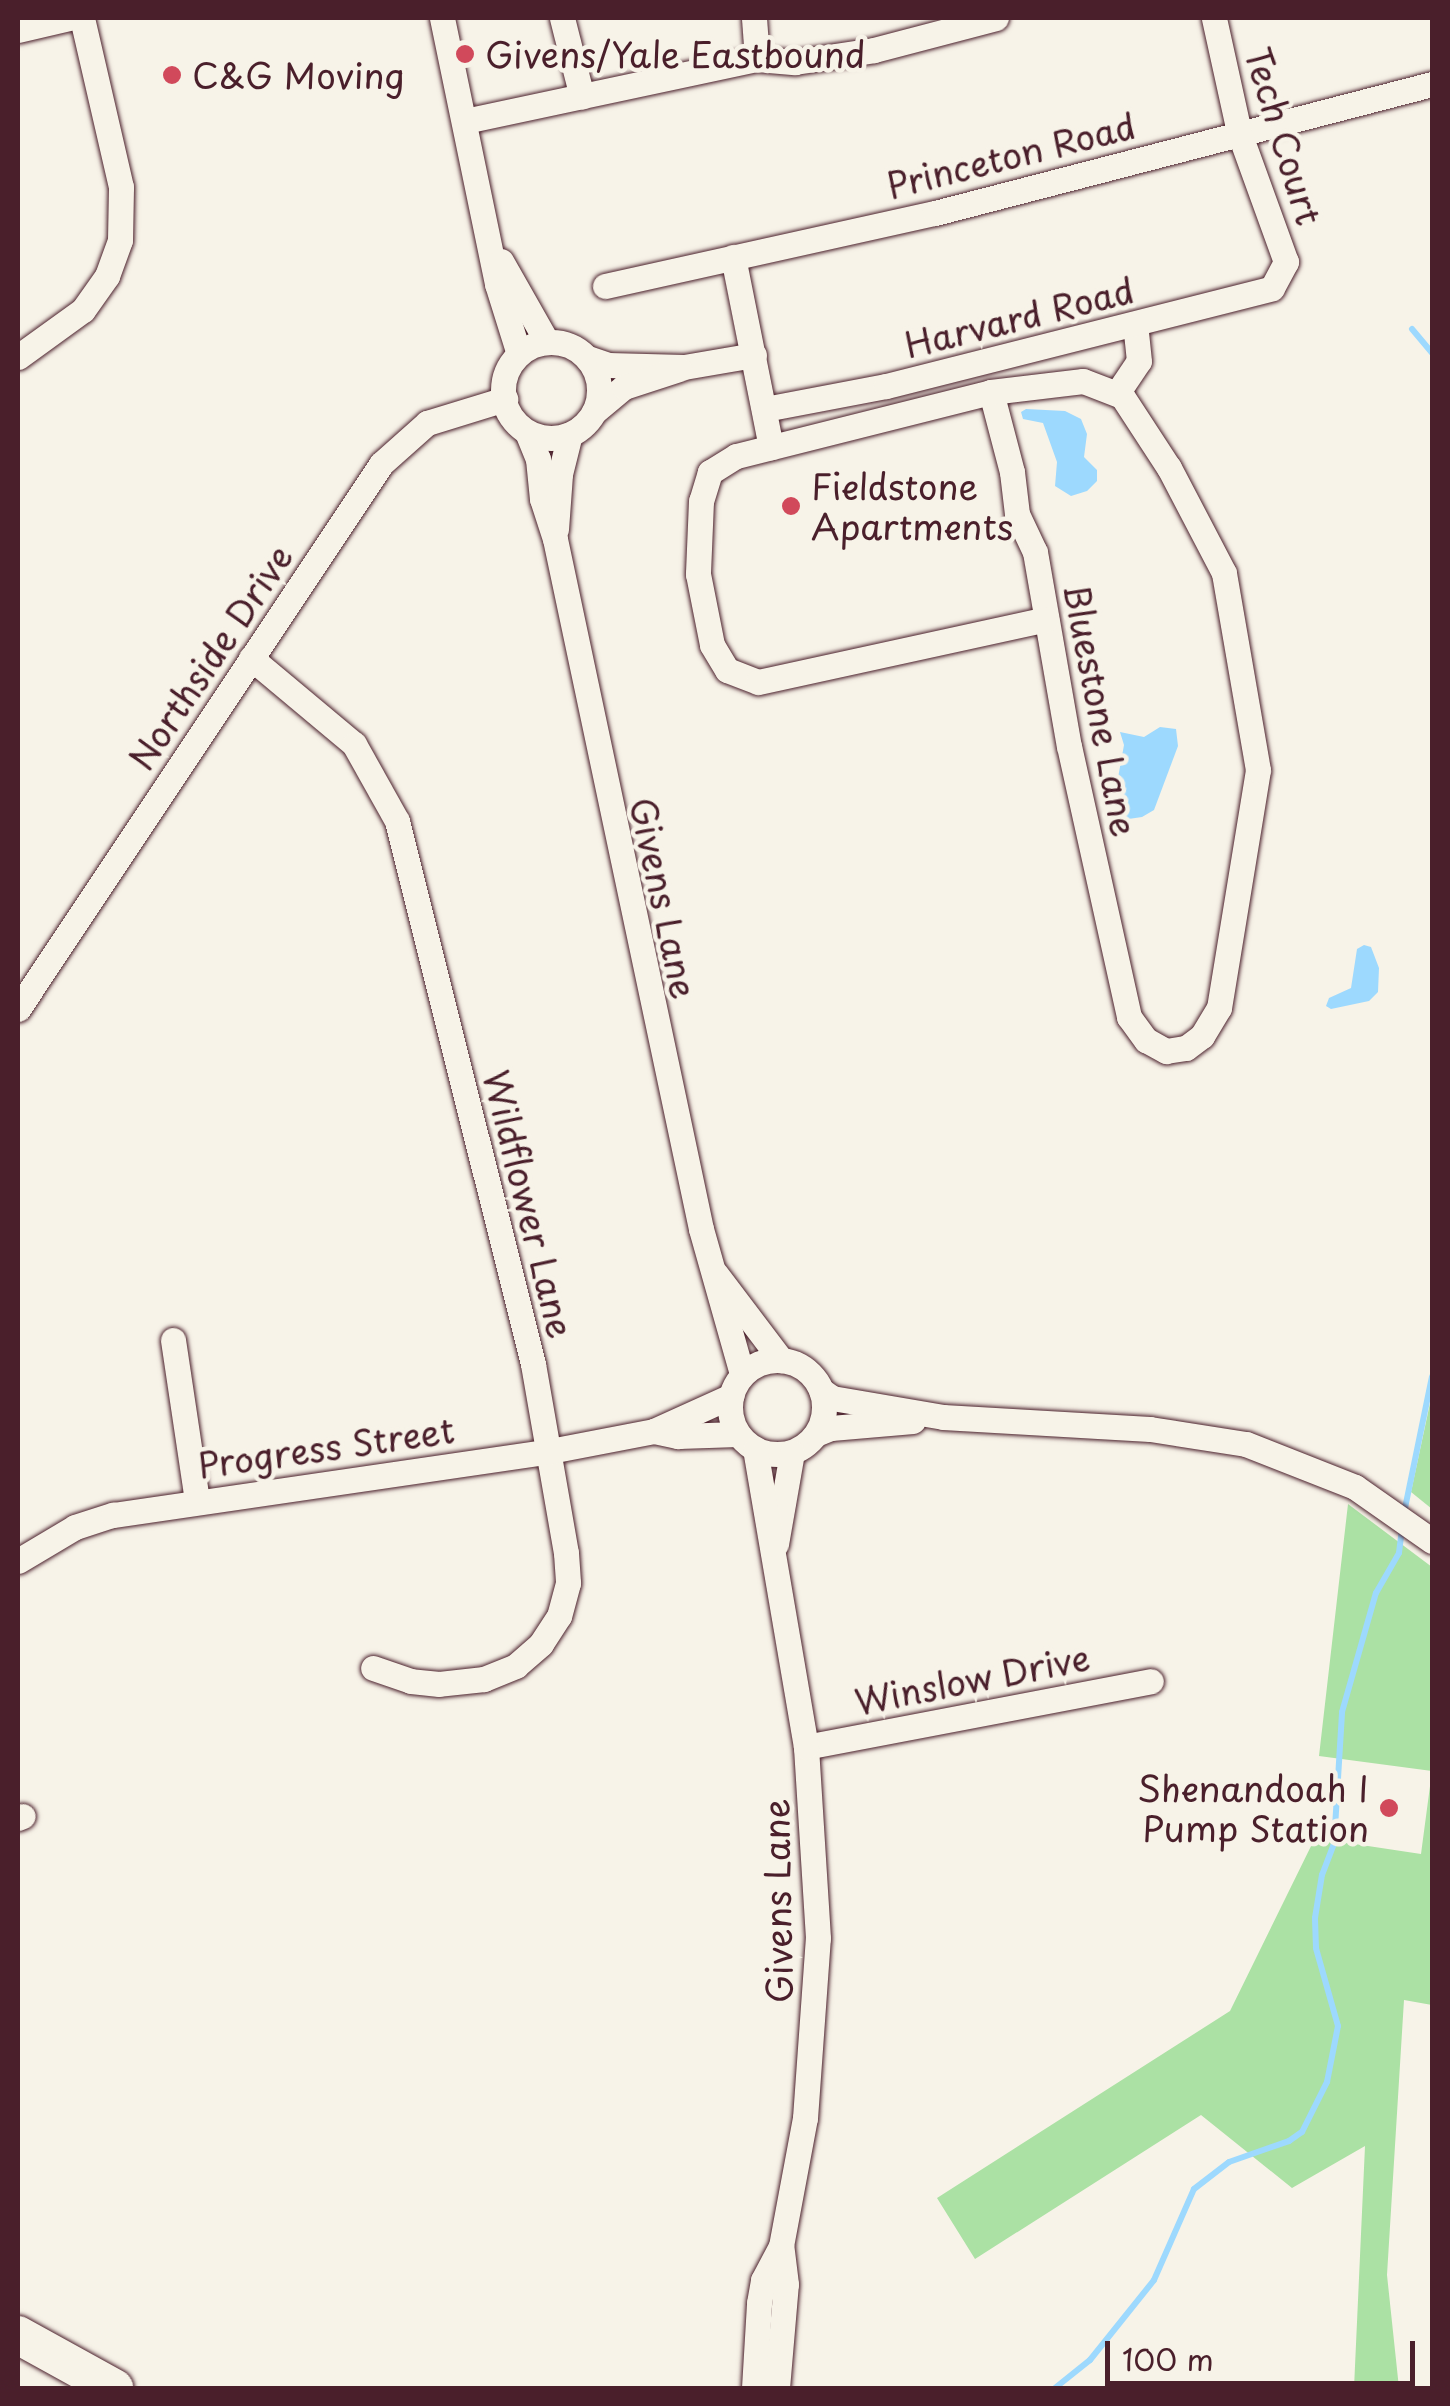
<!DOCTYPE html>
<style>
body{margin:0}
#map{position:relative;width:1450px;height:2406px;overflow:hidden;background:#f7f3e8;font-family:"Playpen Sans",sans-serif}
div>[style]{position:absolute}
.green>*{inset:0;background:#abe1a4}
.water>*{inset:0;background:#9dd9fe}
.stream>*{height:6px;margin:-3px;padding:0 3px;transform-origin:3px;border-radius:3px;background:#9dd9fe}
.roads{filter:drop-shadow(0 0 2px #4a1f2b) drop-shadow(0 0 2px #4a1f2b)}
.minor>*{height:25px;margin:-12.5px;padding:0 12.5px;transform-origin:12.5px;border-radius:12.5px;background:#f7f3e8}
.minor>.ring{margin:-12.5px;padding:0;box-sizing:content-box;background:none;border:25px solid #f7f3e8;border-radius:50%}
.highway>*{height:38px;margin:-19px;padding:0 19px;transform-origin:19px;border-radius:19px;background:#f7f3e8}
.dots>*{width:28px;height:28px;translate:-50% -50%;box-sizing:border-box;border:5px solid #f7f3e8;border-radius:50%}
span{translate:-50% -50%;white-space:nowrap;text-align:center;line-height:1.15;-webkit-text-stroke:9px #f7f3e8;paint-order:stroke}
.poi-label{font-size:35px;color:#4a1f2b}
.left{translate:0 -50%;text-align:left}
.right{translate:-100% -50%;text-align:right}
.street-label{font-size:35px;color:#4a1f2b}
.frame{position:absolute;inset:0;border:20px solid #4a1f2b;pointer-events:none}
.scale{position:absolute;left:1105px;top:2341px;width:310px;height:45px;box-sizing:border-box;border:5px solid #4a1f2b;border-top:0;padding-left:12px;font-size:30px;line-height:35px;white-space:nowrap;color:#4a1f2b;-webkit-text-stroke:8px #f7f3e8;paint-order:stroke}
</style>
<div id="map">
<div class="green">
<i style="clip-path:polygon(1432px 1394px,1432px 1509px,1411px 1492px)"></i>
<i style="clip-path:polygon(1348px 1504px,1432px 1567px,1432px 2005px,1404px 2000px,1387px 2275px,1399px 2388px,1354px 2388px,1365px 2146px,1292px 2188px,1201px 2115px,975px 2259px,937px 2198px,1230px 2011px,1315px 1838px,1421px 1854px,1432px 1771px,1319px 1756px)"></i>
</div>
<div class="water">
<i style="clip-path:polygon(1026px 409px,1065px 411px,1081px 419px,1087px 434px,1084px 457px,1097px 470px,1097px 481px,1087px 491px,1071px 496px,1055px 486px,1057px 462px,1043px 423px,1023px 419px,1021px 412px)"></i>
<i style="clip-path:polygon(1160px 727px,1176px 729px,1178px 746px,1154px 810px,1142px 817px,1115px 821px,1111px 816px,1124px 745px,1120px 732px,1144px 737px)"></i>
<i style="clip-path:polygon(1364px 945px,1371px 947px,1379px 968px,1378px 992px,1369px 1001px,1331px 1009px,1326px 1006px,1329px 998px,1351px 988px,1357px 949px)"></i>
</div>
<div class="stream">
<i style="left:1412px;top:329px;width:31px;rotate:50deg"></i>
<i style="left:1404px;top:1513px;width:139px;rotate:-78.4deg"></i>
<i style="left:1055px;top:2388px;width:45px;rotate:-38.7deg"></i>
<i style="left:1090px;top:2360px;width:102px;rotate:-51.3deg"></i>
<i style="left:1154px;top:2280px;width:99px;rotate:-66.3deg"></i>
<i style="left:1194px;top:2189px;width:44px;rotate:-37.6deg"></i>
<i style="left:1229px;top:2162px;width:64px;rotate:-19.3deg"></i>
<i style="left:1289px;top:2141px;width:16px;rotate:-35deg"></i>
<i style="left:1302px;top:2132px;width:56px;rotate:-63.4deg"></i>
<i style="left:1327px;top:2082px;width:57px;rotate:-78.9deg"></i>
<i style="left:1338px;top:2026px;width:81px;rotate:-105.8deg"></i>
<i style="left:1316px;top:1948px;width:30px;rotate:-92deg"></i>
<i style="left:1315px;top:1918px;width:44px;rotate:-80.8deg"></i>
<i style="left:1322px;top:1875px;width:33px;rotate:-69deg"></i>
<i style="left:1334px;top:1844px;width:132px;rotate:-86.5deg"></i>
<i style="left:1342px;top:1712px;width:124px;rotate:-74.1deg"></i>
<i style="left:1376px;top:1593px;width:46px;rotate:-60.1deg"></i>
<i style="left:1399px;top:1553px;width:23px;rotate:-83deg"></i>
</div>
<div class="roads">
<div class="minor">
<i style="left:442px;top:18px;width:272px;rotate:78.3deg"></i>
<i style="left:497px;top:284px;width:73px;rotate:72.6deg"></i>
<i style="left:562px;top:18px;width:81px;rotate:75.8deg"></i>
<i style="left:754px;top:18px;width:41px;rotate:85.8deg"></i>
<i style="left:18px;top:30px;width:52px;rotate:-13.2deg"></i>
<i style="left:465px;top:121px;width:299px;rotate:-12deg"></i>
<i style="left:757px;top:59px;width:38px;rotate:5deg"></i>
<i style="left:795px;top:62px;width:80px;rotate:-8.6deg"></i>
<i style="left:874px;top:50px;width:126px;rotate:-14.7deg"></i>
<i style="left:733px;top:257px;width:194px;rotate:78.7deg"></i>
<i style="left:501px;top:261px;width:93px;rotate:60.4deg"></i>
<i style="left:605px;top:286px;width:338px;rotate:-12.5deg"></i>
<i style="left:935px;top:213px;width:513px;rotate:-14.55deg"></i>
<i class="ring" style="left:503px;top:342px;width:71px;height:71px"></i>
<i style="left:18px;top:357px;width:80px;rotate:-35.9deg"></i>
<i style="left:83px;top:310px;width:42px;rotate:-54.8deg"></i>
<i style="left:107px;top:276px;width:38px;rotate:-70deg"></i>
<i style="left:120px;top:240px;width:53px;rotate:-88.9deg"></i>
<i style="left:121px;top:187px;width:173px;rotate:-103deg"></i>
<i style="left:588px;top:358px;width:21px;rotate:19deg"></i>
<i style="left:608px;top:365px;width:76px;rotate:1.5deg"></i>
<i style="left:684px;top:367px;width:71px;rotate:-9.7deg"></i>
<i style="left:991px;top:392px;width:83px;rotate:75.3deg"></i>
<i style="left:1012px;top:472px;width:42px;rotate:83.2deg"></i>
<i style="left:1017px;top:514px;width:42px;rotate:64.7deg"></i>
<i style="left:1035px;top:552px;width:197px;rotate:80.1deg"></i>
<i style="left:1069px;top:746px;width:278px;rotate:77.5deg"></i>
<i style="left:1129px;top:1017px;width:29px;rotate:54deg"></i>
<i style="left:1146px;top:1040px;width:23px;rotate:29deg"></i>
<i style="left:1166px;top:1051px;width:20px;rotate:-9deg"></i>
<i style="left:1186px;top:1048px;width:20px;rotate:-37deg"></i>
<i style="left:1202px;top:1036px;width:33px;rotate:-59deg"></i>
<i style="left:1219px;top:1008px;width:241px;rotate:-80.7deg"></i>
<i style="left:1258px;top:770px;width:200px;rotate:-99.8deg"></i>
<i style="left:1224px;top:573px;width:119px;rotate:-117.6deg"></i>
<i style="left:1169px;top:468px;width:86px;rotate:-123.1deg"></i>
<i style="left:1122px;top:396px;width:42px;rotate:-159deg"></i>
<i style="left:1083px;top:381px;width:93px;rotate:173.2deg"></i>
<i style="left:991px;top:392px;width:263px;rotate:165.9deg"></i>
<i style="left:736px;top:456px;width:31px;rotate:148deg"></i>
<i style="left:710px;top:472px;width:30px;rotate:107deg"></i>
<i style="left:701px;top:501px;width:73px;rotate:92.4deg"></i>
<i style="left:698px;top:574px;width:72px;rotate:78.8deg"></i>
<i style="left:712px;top:645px;width:29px;rotate:59deg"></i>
<i style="left:727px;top:670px;width:33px;rotate:21deg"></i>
<i style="left:758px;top:682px;width:295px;rotate:-12.3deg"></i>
<i style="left:1118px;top:392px;width:37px;rotate:-56deg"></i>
<i style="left:1139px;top:361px;width:37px;rotate:-96deg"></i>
<i style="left:765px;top:409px;width:123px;rotate:-10.8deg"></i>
<i style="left:886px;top:386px;width:398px;rotate:-14.2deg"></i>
<i style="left:1272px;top:288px;width:30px;rotate:-62deg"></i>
<i style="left:1286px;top:262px;width:138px;rotate:-109.9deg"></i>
<i style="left:1239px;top:132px;width:117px;rotate:-102.4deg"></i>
<i style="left:594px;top:412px;width:39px;rotate:-40deg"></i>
<i style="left:624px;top:387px;width:58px;rotate:-18.1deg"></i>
<i style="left:527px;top:432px;width:29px;rotate:68deg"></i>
<i style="left:538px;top:459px;width:40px;rotate:84.3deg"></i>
<i style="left:542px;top:499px;width:42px;rotate:72deg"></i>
<i style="left:555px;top:539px;width:705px;rotate:78.05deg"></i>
<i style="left:701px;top:1229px;width:151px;rotate:74.2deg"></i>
<i style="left:556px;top:529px;width:55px;rotate:-85.8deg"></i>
<i style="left:560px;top:474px;width:41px;rotate:-76deg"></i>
<i style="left:251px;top:658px;width:134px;rotate:39.9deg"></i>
<i style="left:354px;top:744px;width:88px;rotate:60.8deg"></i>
<i style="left:397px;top:821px;width:560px;rotate:75.94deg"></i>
<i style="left:533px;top:1364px;width:192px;rotate:80.1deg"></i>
<i style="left:566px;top:1553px;width:30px;rotate:86deg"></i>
<i style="left:568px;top:1583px;width:34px;rotate:105deg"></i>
<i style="left:559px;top:1616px;width:33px;rotate:123deg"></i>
<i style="left:541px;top:1644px;width:33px;rotate:139deg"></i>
<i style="left:516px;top:1666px;width:35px;rotate:158deg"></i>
<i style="left:484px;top:1679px;width:45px;rotate:173.7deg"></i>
<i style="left:439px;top:1684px;width:28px;rotate:-174deg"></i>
<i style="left:411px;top:1681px;width:40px;rotate:-161.1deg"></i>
<i style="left:18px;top:1009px;width:655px;rotate:-56.33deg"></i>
<i style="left:381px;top:464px;width:62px;rotate:-41.7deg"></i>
<i style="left:427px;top:423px;width:82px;rotate:-17.1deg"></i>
<i style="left:716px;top:1274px;width:108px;rotate:52.9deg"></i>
<i style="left:173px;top:1340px;width:162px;rotate:81.5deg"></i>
<i class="ring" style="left:730px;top:1360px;width:69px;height:69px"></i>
<i style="left:821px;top:1390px;width:14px;rotate:36deg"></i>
<i style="left:832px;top:1398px;width:113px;rotate:9.7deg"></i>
<i style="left:943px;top:1417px;width:207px;rotate:3.3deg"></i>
<i style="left:1150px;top:1429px;width:97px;rotate:8.9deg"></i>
<i style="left:1246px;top:1444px;width:117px;rotate:21.5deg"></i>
<i style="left:1355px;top:1487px;width:94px;rotate:35deg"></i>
<i style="left:654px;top:1431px;width:25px;rotate:12deg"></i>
<i style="left:678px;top:1436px;width:60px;rotate:-1.9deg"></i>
<i style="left:816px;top:1434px;width:16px;rotate:-22deg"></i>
<i style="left:831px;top:1428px;width:82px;rotate:-4.9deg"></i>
<i style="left:776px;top:1544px;width:93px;rotate:-80.1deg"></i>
<i style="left:18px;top:1561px;width:66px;rotate:-30.8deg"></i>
<i style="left:75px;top:1527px;width:40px;rotate:-18deg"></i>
<i style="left:113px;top:1515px;width:442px;rotate:-8.3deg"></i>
<i style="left:550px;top:1451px;width:106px;rotate:-10.9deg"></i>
<i style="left:654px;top:1431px;width:85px;rotate:-24.4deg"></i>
<i style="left:806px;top:1747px;width:351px;rotate:-10.8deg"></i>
<i style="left:18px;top:1818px;width:5px;rotate:-22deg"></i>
<i style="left:754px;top:2388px;width:85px;rotate:-86.6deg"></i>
<i style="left:759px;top:2303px;width:23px;rotate:-80deg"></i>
<i style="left:763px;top:2280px;width:38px;rotate:-62deg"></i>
<i style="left:781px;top:2246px;width:130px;rotate:-79.4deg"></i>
<i style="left:805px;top:2118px;width:180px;rotate:-85.9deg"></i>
<i style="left:818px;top:1938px;width:191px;rotate:-93.6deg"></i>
<i style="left:806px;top:1747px;width:302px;rotate:-99.7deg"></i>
<i style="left:777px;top:2388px;width:104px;rotate:-85.1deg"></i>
<i style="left:786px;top:2284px;width:38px;rotate:-97deg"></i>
</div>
<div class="highway">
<i style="left:18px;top:2335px;width:110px;rotate:28.9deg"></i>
</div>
</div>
<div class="dots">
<i style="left:465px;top:54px;background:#d1495b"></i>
<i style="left:172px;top:75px;background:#d1495b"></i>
<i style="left:791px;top:506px;background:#d1495b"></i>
<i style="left:1389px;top:1808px;background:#d1495b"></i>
</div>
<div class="poi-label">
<span class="left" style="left:485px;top:54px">Givens/Yale Eastbound</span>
<span class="left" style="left:192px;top:75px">C&amp;G Moving</span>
<span class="left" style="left:811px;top:506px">Fieldstone<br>Apartments</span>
<span class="right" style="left:1369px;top:1808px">Shenandoah I<br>Pump Station</span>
</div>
<div class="street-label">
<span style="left:1284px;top:136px;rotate:73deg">Tech Court</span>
<span style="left:1011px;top:155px;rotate:-14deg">Princeton Road</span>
<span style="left:1019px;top:317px;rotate:-14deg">Harvard Road</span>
<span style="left:210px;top:657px;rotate:-56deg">Northside Drive</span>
<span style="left:1101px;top:710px;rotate:79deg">Bluestone Lane</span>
<span style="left:664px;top:898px;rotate:78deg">Givens Lane</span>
<span style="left:529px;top:1204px;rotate:76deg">Wildflower Lane</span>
<span style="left:326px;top:1447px;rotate:-8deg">Progress Street</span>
<span style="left:972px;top:1679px;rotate:-11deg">Winslow Drive</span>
<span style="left:777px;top:1901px;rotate:-91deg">Givens Lane</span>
</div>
<div class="frame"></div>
<div class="scale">100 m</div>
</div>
